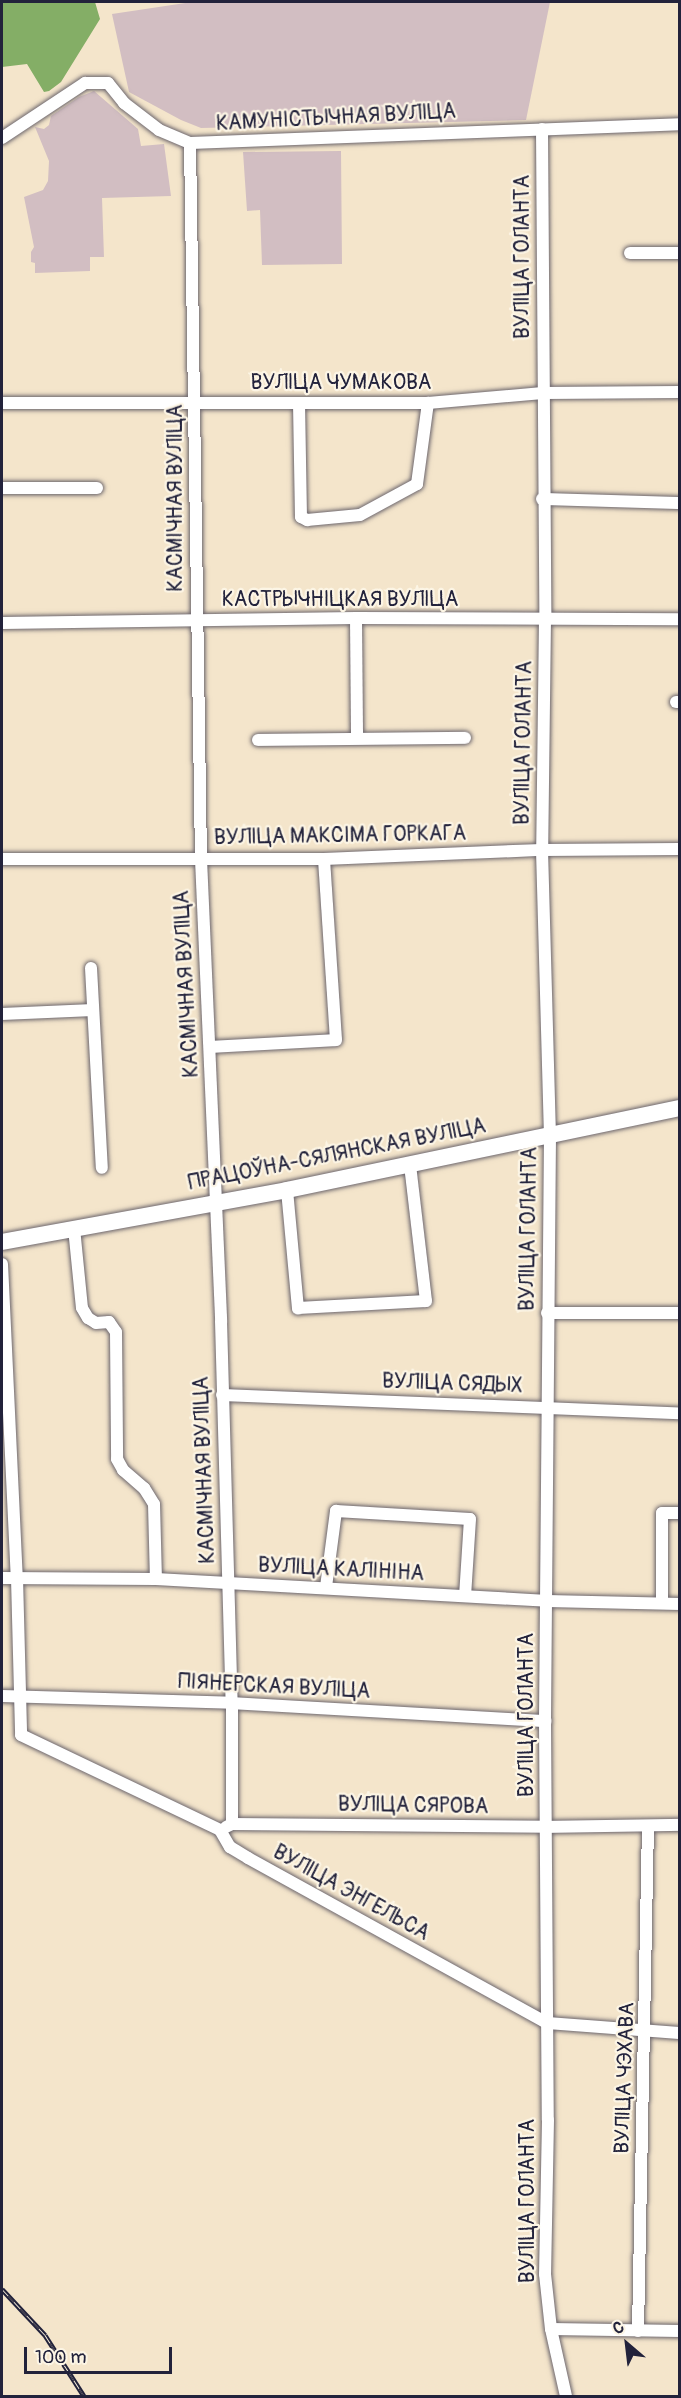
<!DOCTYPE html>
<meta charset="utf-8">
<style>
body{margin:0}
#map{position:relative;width:681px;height:2398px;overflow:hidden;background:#f4e5cb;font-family:Pangolin,sans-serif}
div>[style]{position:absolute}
.industrial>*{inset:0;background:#d2bec2}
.forest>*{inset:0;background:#84ae66}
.roads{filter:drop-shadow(0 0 2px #6c666d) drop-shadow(0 0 2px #6c666d)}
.minor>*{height:12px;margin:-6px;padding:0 6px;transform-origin:6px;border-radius:6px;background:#fff}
.major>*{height:16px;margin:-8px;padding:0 8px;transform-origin:8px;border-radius:8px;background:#fff}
.rail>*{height:5px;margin-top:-2.5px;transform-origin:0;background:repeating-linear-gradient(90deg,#fcf5e5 0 9px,#22223b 0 18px);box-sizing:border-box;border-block:2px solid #22223b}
span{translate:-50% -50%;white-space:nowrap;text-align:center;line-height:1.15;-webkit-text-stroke:4.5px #fcf5e5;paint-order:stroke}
.street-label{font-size:21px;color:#22223b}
.frame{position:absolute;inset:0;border:3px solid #22223b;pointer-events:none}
.north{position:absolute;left:597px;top:2314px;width:60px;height:60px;-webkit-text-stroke:4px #fcf5e5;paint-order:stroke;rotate:332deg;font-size:16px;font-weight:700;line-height:24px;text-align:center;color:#22223b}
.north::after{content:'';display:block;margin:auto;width:21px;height:27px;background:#22223b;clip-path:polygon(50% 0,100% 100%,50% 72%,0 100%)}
.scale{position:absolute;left:24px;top:2347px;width:148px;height:27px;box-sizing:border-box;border:3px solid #22223b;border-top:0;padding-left:8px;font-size:18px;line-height:21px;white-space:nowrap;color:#22223b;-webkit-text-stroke:4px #fcf5e5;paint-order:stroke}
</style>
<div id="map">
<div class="industrial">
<i style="clip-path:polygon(192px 2px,550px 2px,526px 120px,201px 128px,181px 120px,129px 92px,112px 14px)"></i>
<i style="clip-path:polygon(94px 91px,138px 129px,141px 146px,164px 144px,171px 196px,102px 198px,104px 257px,90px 257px,90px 271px,35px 273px,35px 263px,31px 262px,31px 252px,34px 247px,24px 197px,43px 190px,48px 181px,49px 161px,35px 127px,44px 129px,49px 125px,51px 116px,79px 97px)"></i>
<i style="clip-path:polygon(341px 151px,342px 264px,262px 265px,260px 210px,247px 211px,243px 152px)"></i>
</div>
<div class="forest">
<i style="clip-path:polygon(2px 2px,95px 2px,100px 19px,61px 82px,49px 91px,44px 92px,27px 64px,2px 67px)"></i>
</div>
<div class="roads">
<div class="minor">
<i style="left:542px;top:129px;width:490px;rotate:89.6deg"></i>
<i style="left:545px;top:619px;width:231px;rotate:90.7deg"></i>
<i style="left:542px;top:850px;width:285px;rotate:88.4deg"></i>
<i style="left:550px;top:1135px;width:586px;rotate:90.49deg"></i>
<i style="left:545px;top:1721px;width:399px;rotate:89.6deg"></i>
<i style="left:548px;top:2120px;width:154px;rotate:91.1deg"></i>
<i style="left:545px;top:2274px;width:55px;rotate:83.8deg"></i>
<i style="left:551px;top:2329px;width:69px;rotate:77.4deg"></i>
<i style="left:2px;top:138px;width:100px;rotate:-33.5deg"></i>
<i style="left:85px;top:83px;width:23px"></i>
<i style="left:108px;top:83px;width:26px;rotate:51deg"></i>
<i style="left:124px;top:103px;width:44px;rotate:37.6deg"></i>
<i style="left:159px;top:130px;width:34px;rotate:23deg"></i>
<i style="left:190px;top:143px;width:490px;rotate:-2.2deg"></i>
<i style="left:190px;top:143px;width:716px;rotate:89.12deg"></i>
<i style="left:201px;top:859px;width:462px;rotate:87.5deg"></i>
<i style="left:221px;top:1321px;width:382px;rotate:88.4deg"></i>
<i style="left:232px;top:1703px;width:121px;rotate:90deg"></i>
<i style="left:630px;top:253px;width:50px"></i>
<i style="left:2px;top:403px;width:426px"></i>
<i style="left:428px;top:403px;width:115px;rotate:-5deg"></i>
<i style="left:543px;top:393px;width:137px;rotate:-0.4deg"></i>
<i style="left:299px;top:403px;width:114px;rotate:89deg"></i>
<i style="left:301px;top:517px;width:7px;rotate:27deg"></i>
<i style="left:307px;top:520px;width:53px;rotate:-5.4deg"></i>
<i style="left:360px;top:515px;width:65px;rotate:-28.5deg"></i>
<i style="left:417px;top:484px;width:82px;rotate:-82.3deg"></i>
<i style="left:2px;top:488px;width:95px"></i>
<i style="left:542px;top:499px;width:138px;rotate:1.7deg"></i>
<i style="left:356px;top:618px;width:119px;rotate:89.5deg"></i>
<i style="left:2px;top:623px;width:354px;rotate:-0.8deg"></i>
<i style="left:356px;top:618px;width:324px;rotate:0.2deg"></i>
<i style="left:676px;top:702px;width:4px"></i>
<i style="left:258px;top:740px;width:207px;rotate:-0.6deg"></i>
<i style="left:2px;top:859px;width:322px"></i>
<i style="left:324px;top:859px;width:218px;rotate:-2.4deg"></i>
<i style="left:542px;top:850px;width:138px;rotate:-0.4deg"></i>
<i style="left:91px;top:968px;width:200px;rotate:86.9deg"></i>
<i style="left:2px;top:1014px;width:91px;rotate:-2.5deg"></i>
<i style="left:211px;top:1047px;width:125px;rotate:-3.2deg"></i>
<i style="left:336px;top:1040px;width:181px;rotate:-93.8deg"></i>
<i style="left:287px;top:1190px;width:119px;rotate:84.7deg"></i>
<i style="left:298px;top:1308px;width:128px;rotate:-3.1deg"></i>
<i style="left:426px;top:1301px;width:137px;rotate:-96.7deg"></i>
<i style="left:74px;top:1228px;width:80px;rotate:84.3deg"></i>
<i style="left:82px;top:1308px;width:12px;rotate:59deg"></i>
<i style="left:88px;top:1318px;width:9px;rotate:32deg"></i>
<i style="left:96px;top:1323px;width:13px;rotate:-4deg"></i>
<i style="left:109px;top:1322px;width:12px;rotate:55deg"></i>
<i style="left:116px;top:1332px;width:127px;rotate:89.5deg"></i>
<i style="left:117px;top:1459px;width:13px;rotate:61deg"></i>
<i style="left:123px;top:1470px;width:28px;rotate:41deg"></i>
<i style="left:144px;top:1488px;width:19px;rotate:58deg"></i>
<i style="left:154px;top:1504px;width:75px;rotate:88.5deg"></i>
<i style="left:2px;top:1264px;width:314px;rotate:87.3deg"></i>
<i style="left:17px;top:1578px;width:157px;rotate:88.5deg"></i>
<i style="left:21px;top:1735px;width:221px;rotate:25.5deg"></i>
<i style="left:220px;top:1830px;width:20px;rotate:60deg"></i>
<i style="left:230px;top:1847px;width:21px;rotate:31deg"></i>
<i style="left:248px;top:1858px;width:342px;rotate:28.9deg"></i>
<i style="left:547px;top:2023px;width:133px;rotate:4.3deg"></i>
<i style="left:547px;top:1313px;width:133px"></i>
<i style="left:222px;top:1395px;width:458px;rotate:2.3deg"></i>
<i style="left:2px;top:1578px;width:154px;rotate:0.4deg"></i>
<i style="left:156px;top:1579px;width:392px;rotate:3.2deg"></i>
<i style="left:547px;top:1601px;width:133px;rotate:1.3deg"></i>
<i style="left:326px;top:1587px;width:77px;rotate:-82.5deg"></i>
<i style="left:336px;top:1511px;width:134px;rotate:3.4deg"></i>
<i style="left:470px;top:1519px;width:77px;rotate:93.7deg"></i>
<i style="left:662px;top:1603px;width:90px;rotate:-90deg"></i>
<i style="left:662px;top:1513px;width:18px"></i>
<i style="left:2px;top:1696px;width:230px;rotate:1.7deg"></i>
<i style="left:232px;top:1703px;width:314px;rotate:3.3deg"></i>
<i style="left:226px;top:1827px;width:7px;rotate:-27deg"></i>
<i style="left:232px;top:1824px;width:315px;rotate:0.5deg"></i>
<i style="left:547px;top:1827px;width:133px;rotate:-0.9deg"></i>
<i style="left:551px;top:2329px;width:129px;rotate:0.9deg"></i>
<i style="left:638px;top:2331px;width:505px;rotate:-88.87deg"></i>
</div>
<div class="major">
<i style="left:2px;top:1242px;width:290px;rotate:-10.3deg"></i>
<i style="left:287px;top:1190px;width:401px;rotate:-11.8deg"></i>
</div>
</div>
<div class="rail">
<i style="left:2px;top:2289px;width:63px;rotate:46.9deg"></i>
<i style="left:45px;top:2335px;width:72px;rotate:57.4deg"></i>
</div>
<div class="street-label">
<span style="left:336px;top:118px;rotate:-3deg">КАМУНІСТЫЧНАЯ ВУЛІЦА</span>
<span style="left:523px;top:257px;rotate:-90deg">ВУЛІЦА ГОЛАНТА</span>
<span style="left:341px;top:383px">ВУЛІЦА ЧУМАКОВА</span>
<span style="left:176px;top:498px;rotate:-90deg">КАСМІЧНАЯ ВУЛІЦА</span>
<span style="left:340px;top:600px">КАСТРЫЧНІЦКАЯ ВУЛІЦА</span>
<span style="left:524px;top:743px;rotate:-89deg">ВУЛІЦА ГОЛАНТА</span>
<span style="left:340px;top:836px;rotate:-1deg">ВУЛІЦА МАКСІМА ГОРКАГА</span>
<span style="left:187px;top:984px;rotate:-93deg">КАСМІЧНАЯ ВУЛІЦА</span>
<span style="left:337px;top:1155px;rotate:-11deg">ПРАЦОЎНА-СЯЛЯНСКАЯ ВУЛІЦА</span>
<span style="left:529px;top:1229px;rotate:-89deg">ВУЛІЦА ГОЛАНТА</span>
<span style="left:452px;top:1384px;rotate:2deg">ВУЛІЦА СЯДЫХ</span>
<span style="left:205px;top:1470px;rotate:-92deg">КАСМІЧНАЯ ВУЛІЦА</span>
<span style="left:341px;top:1570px;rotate:3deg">ВУЛІЦА КАЛІНІНА</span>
<span style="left:274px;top:1687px;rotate:3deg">ПІЯНЕРСКАЯ ВУЛІЦА</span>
<span style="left:527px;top:1715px;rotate:-90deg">ВУЛІЦА ГОЛАНТА</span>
<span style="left:413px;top:1806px;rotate:1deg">ВУЛІЦА СЯРОВА</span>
<span style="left:351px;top:1893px;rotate:29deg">ВУЛІЦА ЭНГЕЛЬСА</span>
<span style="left:625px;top:2078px;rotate:-88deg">ВУЛІЦА ЧЭХАВА</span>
<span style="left:528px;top:2201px;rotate:-90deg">ВУЛІЦА ГОЛАНТА</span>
</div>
<div class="frame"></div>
<div class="north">С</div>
<div class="scale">100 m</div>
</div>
